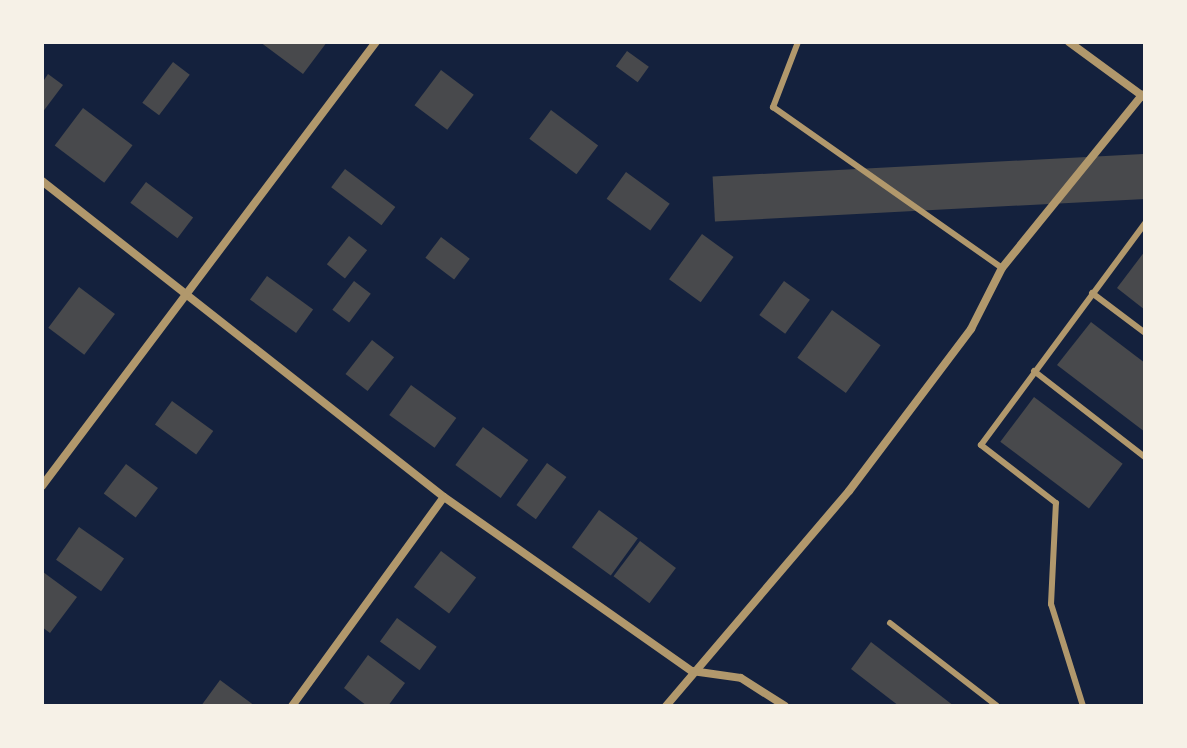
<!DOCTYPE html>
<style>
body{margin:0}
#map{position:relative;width:1187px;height:748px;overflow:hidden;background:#14213d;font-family:"Source Serif 4",serif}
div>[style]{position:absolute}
.building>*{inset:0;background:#48494c;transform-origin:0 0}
.service>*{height:6px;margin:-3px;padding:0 3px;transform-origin:3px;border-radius:3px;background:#b1986c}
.minor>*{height:8px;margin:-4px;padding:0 4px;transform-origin:4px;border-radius:4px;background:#b1986c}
span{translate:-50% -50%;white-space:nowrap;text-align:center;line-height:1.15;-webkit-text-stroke:6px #f6f1e7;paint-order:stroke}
.frame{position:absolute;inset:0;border:44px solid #f6f1e7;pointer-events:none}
</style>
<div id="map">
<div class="building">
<i style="clip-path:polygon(260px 42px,327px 42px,303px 74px)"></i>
<i style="left:627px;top:51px;width:27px;height:19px;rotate:36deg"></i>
<i style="left:173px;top:62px;width:21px;height:51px;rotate:37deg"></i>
<i style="left:441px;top:70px;width:41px;height:44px;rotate:37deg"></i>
<i style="clip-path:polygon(48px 74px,63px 85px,42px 113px,42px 83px)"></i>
<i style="left:83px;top:108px;width:62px;height:47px;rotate:37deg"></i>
<i style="left:551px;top:110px;width:59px;height:36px;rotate:37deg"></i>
<i style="left:1143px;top:154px;width:45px;height:431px;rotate:87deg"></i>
<i style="left:345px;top:169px;width:63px;height:23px;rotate:37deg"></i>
<i style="left:626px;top:172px;width:54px;height:33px;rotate:36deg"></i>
<i style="left:146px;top:182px;width:59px;height:26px;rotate:37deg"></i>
<i style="left:702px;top:234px;width:39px;height:56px;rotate:36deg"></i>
<i style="left:349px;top:236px;width:23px;height:36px;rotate:38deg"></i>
<i style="left:441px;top:237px;width:36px;height:26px;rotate:37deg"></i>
<i style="clip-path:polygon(1145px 251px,1145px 310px,1117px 288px)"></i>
<i style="left:267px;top:276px;width:57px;height:29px;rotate:36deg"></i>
<i style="left:354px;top:281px;width:21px;height:36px;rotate:37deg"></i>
<i style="left:784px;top:281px;width:32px;height:42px;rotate:36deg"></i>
<i style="left:79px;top:287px;width:45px;height:51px;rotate:37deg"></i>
<i style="left:832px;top:310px;width:60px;height:59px;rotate:36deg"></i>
<i style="clip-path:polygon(1091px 322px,1145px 363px,1145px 432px,1057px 365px)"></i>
<i style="left:372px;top:340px;width:28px;height:43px;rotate:38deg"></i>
<i style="left:411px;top:385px;width:56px;height:37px;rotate:36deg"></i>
<i style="left:1034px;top:397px;width:111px;height:56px;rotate:37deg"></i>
<i style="left:172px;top:401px;width:51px;height:29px;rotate:36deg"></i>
<i style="left:483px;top:427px;width:56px;height:47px;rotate:36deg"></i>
<i style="left:547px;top:463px;width:24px;height:52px;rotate:36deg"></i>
<i style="left:126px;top:464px;width:40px;height:37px;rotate:37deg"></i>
<i style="left:599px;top:510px;width:48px;height:46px;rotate:36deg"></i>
<i style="left:79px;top:527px;width:55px;height:40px;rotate:35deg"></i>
<i style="left:640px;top:541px;width:45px;height:44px;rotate:37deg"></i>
<i style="left:441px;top:551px;width:44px;height:45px;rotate:37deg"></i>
<i style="clip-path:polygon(43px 572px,77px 597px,50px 633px,42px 627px)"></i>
<i style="left:397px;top:618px;width:49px;height:29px;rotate:36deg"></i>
<i style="clip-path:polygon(871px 642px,954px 706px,899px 706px,851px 669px)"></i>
<i style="clip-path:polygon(368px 655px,405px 683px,388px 706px,367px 706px,344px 688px)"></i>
<i style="clip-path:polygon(220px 680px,255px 706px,201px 706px)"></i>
</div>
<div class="service">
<i style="left:798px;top:42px;width:70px;rotate:111deg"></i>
<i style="left:773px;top:107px;width:280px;rotate:35.1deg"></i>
<i style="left:1092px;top:293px;width:66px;rotate:37deg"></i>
<i style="left:1034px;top:371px;width:140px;rotate:37.8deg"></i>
<i style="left:890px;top:623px;width:135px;rotate:37.8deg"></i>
<i style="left:1083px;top:706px;width:107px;rotate:-107.4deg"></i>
<i style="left:1051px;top:604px;width:101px;rotate:-87.2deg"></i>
<i style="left:1056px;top:503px;width:95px;rotate:-142.3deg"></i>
<i style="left:981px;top:445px;width:276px;rotate:-53.5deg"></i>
</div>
<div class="minor">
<i style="left:1069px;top:42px;width:93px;rotate:36.3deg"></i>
<i style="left:42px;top:181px;width:511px;rotate:38.17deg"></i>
<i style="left:444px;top:497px;width:303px;rotate:35.1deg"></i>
<i style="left:692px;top:671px;width:49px;rotate:8.1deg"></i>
<i style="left:741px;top:678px;width:52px;rotate:32.5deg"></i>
<i style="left:42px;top:486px;width:556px;rotate:-53.05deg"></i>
<i style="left:292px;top:706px;width:258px;rotate:-54deg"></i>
<i style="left:666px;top:706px;width:282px;rotate:-49.6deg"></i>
<i style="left:849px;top:491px;width:203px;rotate:-53deg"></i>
<i style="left:971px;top:329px;width:68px;rotate:-63.1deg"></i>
<i style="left:1002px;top:268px;width:223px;rotate:-51deg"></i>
</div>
<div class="frame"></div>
</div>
